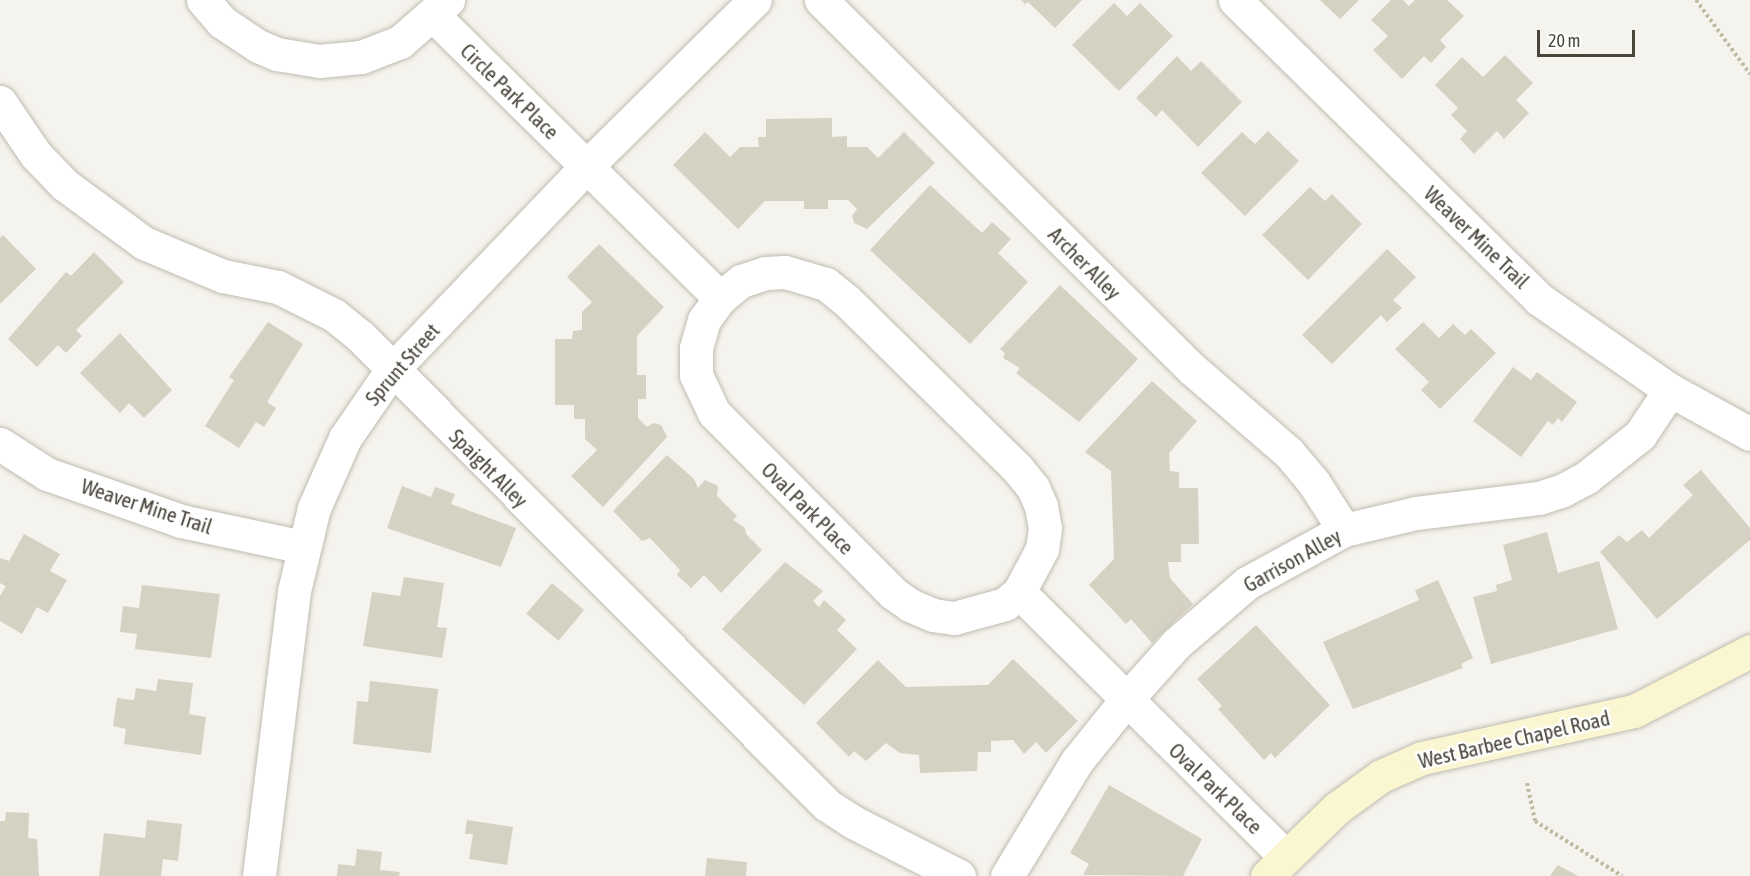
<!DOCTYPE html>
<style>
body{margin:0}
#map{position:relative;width:1750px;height:876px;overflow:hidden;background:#f5f3ed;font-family:"Asap Condensed",sans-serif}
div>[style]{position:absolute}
.building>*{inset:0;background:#d5d1c3;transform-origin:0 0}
.path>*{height:4px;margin-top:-2px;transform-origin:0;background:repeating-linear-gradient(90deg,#c0baa2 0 3px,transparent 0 6px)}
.roads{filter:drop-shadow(0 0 2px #c0bcb0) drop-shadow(0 0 2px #c0bcb0)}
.street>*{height:33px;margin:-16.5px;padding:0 16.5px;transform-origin:16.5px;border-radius:16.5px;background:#fff}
.secondary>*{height:33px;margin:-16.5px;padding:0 16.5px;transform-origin:16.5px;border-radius:16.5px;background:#faf6d2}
span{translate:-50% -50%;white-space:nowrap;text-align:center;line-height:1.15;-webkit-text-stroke:5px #fff;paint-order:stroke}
.street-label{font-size:21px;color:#49453b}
.scale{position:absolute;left:1537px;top:30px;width:98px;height:27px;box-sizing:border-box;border:3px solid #49453b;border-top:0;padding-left:8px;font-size:18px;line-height:21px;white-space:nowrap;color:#49453b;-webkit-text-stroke:4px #fff;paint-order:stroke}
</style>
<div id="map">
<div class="building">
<i style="clip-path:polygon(1021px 0,1082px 0,1055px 28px,1028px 2px,1025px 4px)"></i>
<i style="clip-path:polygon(1320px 0,1359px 0,1340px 19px)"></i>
<i style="clip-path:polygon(1391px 0,1403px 0,1409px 6px,1415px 0,1447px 0,1464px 16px,1440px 40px,1446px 47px,1431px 63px,1424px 56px,1402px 79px,1373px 50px,1388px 36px,1371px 20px)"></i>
<i style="clip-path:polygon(1114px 3px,1127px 16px,1140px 3px,1173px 36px,1119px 91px,1072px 45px)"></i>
<i style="clip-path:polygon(1505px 55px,1533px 83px,1516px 100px,1529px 113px,1504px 139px,1497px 131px,1474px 154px,1460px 139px,1467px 131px,1451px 115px,1458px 108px,1435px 85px,1462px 57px,1483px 77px)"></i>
<i style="clip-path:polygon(1177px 56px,1191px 71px,1201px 61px,1242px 102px,1198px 147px,1162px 110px,1156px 117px,1136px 98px)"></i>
<i style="clip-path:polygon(832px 118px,832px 137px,847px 136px,847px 147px,867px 147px,878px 158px,904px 132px,935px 163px,867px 229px,854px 223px,852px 216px,857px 209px,848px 200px,828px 200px,828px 209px,804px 209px,804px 201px,765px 201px,738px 229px,673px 165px,705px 132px,730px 157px,740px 147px,759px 147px,758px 137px,766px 137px,766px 119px)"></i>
<i style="clip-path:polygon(1268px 131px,1299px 161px,1245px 216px,1201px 173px,1242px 132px,1255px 144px)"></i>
<i style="clip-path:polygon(930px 185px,982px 233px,992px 222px,1011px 239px,998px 253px,1028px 282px,970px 344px,870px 250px)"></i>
<i style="clip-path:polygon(1310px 187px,1325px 201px,1332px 194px,1362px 224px,1308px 280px,1262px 235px)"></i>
<i style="clip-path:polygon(3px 235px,36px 269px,0 304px,0 238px)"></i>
<i style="clip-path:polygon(599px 244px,664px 307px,637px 336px,637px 375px,646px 375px,646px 399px,638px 399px,638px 418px,647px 427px,653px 423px,661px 425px,667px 437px,603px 507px,571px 476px,597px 450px,585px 439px,585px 419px,574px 419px,574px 405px,555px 405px,555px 339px,572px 339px,573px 331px,582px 330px,582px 312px,592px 302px,567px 277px)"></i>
<i style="clip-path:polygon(1387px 249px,1416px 277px,1393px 300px,1402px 308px,1387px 322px,1381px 315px,1332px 364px,1302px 335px)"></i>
<i style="clip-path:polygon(94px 252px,124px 282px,76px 330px,82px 336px,66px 353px,58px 345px,37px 367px,8px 339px,66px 272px,71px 276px)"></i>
<i style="clip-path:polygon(1060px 285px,1138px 359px,1079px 422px,1016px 373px,1020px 368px,1003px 358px,1005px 353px,1000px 349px)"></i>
<i style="clip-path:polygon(268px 322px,303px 344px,267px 402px,276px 408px,264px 427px,256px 422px,239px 448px,205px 426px,234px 380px,229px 377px)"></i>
<i style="clip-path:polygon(1423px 322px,1439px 338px,1453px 324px,1465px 335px,1471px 329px,1496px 353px,1440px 409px,1421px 390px,1429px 382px,1395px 349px)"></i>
<i style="clip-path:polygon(120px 333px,172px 390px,144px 418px,129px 403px,120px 413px,80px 373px)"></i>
<i style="clip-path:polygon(1513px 367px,1531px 380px,1537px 372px,1577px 402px,1562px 422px,1558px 418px,1553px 425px,1548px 421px,1521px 457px,1473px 421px)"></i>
<i style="clip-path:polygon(1152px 381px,1197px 421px,1169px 453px,1170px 471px,1179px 472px,1179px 488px,1198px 488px,1199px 544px,1181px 544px,1181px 562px,1168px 562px,1170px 578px,1193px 604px,1152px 643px,1131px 619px,1126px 624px,1089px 585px,1114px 559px,1111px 471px,1085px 452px)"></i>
<i style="clip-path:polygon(667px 455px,694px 479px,698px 488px,705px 480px,718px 486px,717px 496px,737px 516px,733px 520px,745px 528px,746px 534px,762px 550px,721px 593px,704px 575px,691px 588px,677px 575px,680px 570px,650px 538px,642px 541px,613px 511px)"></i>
<i style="clip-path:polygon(1701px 470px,1750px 528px,1750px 540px,1657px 619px,1600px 552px,1619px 535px,1627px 542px,1642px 530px,1649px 538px,1693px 495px,1683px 485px)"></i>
<i style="clip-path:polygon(402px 486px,431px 497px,435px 487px,455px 494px,451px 504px,516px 528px,501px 567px,387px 528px)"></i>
<i style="clip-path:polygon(1547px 532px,1558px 573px,1599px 561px,1618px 629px,1491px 664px,1473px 597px,1497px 591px,1496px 585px,1512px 580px,1503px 545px)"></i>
<i style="clip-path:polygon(24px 534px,60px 554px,50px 571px,67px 580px,48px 613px,37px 607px,22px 634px,0 621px,0 596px,6px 586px,0 583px,0 558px,9px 561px)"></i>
<i style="clip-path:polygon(785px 562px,823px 591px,813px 601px,819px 607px,824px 600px,846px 620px,837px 630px,857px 649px,804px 705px,722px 629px)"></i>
<i style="clip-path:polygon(404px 577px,444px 583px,437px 627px,447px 628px,442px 658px,363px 646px,372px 592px,400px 596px)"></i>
<i style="clip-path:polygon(1438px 580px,1473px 658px,1461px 664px,1463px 668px,1353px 709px,1323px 642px,1419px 600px,1415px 590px)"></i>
<i style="left:552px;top:583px;width:42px;height:40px;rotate:40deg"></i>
<i style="clip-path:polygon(142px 585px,220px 594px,211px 658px,135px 649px,137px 634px,120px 632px,123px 606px,139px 608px)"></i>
<i style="clip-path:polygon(1256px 625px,1330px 705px,1275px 758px,1271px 753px,1264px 760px,1218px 709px,1222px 706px,1197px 679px)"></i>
<i style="clip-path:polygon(1013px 659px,1078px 721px,1046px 753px,1036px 742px,1024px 754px,1013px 740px,991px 741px,991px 752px,978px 752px,977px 771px,920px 773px,919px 755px,900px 753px,886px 743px,866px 761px,854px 751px,849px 757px,816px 723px,878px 660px,906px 687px,988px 685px)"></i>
<i style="clip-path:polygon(158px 679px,193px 683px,189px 714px,206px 717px,201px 755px,124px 744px,126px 729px,113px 726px,117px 698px,134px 700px,136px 688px,156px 691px)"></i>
<i style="clip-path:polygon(370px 681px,438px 689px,431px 753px,353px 744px,357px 701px,368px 702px)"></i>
<i style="clip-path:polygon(1109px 785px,1202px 839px,1183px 876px,1083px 875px,1089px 864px,1070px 853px)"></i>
<i style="clip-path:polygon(6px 812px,29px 813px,28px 838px,37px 839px,39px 876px,0 876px,0 821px,5px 821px)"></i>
<i style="clip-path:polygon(147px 820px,182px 824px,178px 861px,163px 859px,161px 876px,99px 876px,104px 833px,145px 838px)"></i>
<i style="clip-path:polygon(467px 820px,513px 827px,507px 865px,469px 859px,473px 834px,465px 834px)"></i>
<i style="clip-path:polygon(357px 849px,382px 852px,380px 870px,400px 872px,399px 876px,337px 876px,338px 864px,355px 866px)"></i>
<i style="clip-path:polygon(707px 858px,747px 862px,746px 876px,705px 876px)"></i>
<i style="clip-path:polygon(1558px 865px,1578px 876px,1550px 876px)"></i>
</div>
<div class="path">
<i style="left:1696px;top:0;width:92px;rotate:53.9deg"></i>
<i style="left:1527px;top:783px;width:39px;rotate:78deg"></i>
<i style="left:1535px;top:821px;width:103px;rotate:32.3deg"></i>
</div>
<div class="roads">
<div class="street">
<i style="left:203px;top:0;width:29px;rotate:49deg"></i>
<i style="left:222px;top:22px;width:43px;rotate:33.7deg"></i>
<i style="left:258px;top:46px;width:21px;rotate:23deg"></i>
<i style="left:277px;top:54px;width:43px;rotate:9.5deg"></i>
<i style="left:319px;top:61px;width:42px;rotate:-5.4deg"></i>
<i style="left:361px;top:57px;width:42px;rotate:-21deg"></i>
<i style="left:400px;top:42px;width:64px;rotate:-41.2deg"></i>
<i style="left:821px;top:0;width:523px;rotate:44.85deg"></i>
<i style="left:1192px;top:369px;width:128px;rotate:40.9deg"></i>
<i style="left:1289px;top:453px;width:39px;rotate:50deg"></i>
<i style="left:1314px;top:483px;width:56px;rotate:57.4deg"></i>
<i style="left:1235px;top:0;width:426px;rotate:44.5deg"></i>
<i style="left:1539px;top:299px;width:160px;rotate:34.8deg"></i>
<i style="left:1670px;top:390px;width:91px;rotate:28.8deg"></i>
<i style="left:434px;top:16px;width:402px;rotate:44.6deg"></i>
<i style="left:0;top:102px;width:64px;rotate:55.8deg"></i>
<i style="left:36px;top:155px;width:42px;rotate:46deg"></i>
<i style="left:65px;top:185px;width:98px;rotate:36.3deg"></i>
<i style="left:144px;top:243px;width:86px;rotate:22.7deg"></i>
<i style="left:223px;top:276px;width:56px;rotate:11.3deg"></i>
<i style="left:278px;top:287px;width:63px;rotate:26.6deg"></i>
<i style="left:334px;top:315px;width:35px;rotate:39deg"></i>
<i style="left:361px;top:337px;width:660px;rotate:45.12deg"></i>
<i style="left:827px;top:805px;width:31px;rotate:33deg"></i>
<i style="left:853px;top:822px;width:119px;rotate:27deg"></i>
<i style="left:785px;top:272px;width:43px;rotate:16.3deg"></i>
<i style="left:826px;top:284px;width:26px;rotate:39deg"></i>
<i style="left:846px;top:300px;width:240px;rotate:44.5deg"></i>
<i style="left:1017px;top:468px;width:26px;rotate:51deg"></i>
<i style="left:1033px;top:488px;width:20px;rotate:66deg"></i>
<i style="left:1041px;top:506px;width:22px;rotate:80deg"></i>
<i style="left:1045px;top:528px;width:21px;rotate:98deg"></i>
<i style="left:1042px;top:549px;width:49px;rotate:118.1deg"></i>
<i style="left:1019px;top:592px;width:18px;rotate:139deg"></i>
<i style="left:1005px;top:604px;width:53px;rotate:164.6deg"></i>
<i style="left:954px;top:618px;width:21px;rotate:-172deg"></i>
<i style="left:933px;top:615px;width:25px;rotate:-157deg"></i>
<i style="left:910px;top:605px;width:21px;rotate:-145deg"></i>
<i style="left:893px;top:593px;width:254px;rotate:-134.8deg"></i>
<i style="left:714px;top:413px;width:42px;rotate:-115.3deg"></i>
<i style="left:696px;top:375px;width:27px;rotate:-90deg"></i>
<i style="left:696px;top:348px;width:29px;rotate:-74deg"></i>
<i style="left:704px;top:320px;width:27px;rotate:-54deg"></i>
<i style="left:720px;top:298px;width:27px;rotate:-39deg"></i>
<i style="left:741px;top:281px;width:25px;rotate:-18deg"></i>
<i style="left:765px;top:273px;width:20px;rotate:-3deg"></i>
<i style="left:0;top:444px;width:56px;rotate:32.6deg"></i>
<i style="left:47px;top:474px;width:142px;rotate:19.3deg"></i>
<i style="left:181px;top:521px;width:125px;rotate:12deg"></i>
<i style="left:1019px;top:592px;width:375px;rotate:44.8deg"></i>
<i style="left:259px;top:876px;width:287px;rotate:-83deg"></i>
<i style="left:294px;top:591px;width:85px;rotate:-76.5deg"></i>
<i style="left:314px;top:508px;width:77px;rotate:-66.1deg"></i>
<i style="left:345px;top:438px;width:81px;rotate:-55.5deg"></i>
<i style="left:391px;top:371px;width:284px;rotate:-46.3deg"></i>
<i style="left:587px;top:166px;width:236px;rotate:-44.7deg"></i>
<i style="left:1007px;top:876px;width:135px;rotate:-58.7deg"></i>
<i style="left:1077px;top:761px;width:78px;rotate:-51.2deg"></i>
<i style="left:1126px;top:700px;width:76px;rotate:-48.2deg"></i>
<i style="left:1177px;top:643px;width:92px;rotate:-40.6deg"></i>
<i style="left:1247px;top:583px;width:111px;rotate:-28.7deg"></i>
<i style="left:1344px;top:530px;width:74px;rotate:-13.3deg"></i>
<i style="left:1416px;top:513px;width:124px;rotate:-7deg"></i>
<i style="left:1539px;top:498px;width:25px;rotate:-18deg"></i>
<i style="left:1563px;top:490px;width:27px;rotate:-28deg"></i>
<i style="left:1587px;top:477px;width:68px;rotate:-38.4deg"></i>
<i style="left:1640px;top:435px;width:54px;rotate:-56.3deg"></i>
</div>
<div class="secondary">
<i style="left:1267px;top:876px;width:98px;rotate:-44.2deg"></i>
<i style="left:1337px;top:808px;width:54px;rotate:-36deg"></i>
<i style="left:1381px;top:776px;width:45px;rotate:-23.7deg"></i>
<i style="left:1422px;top:758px;width:217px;rotate:-12.5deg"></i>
<i style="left:1634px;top:711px;width:131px;rotate:-27.3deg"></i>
</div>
</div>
<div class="street-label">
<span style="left:510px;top:91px;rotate:44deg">Circle Park Place</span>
<span style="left:1477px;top:237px;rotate:44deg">Weaver Mine Trail</span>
<span style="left:1085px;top:263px;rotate:45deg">Archer Alley</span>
<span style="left:402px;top:364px;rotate:-49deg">Sprunt Street</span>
<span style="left:489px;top:468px;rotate:45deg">Spaight Alley</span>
<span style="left:147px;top:506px;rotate:18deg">Weaver Mine Trail</span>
<span style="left:808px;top:508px;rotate:45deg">Oval Park Place</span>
<span style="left:1292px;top:560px;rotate:-29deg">Garrison Alley</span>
<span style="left:1514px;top:739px;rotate:-13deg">West Barbee Chapel Road</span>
<span style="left:1216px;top:788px;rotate:44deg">Oval Park Place</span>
</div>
<div class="scale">20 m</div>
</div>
